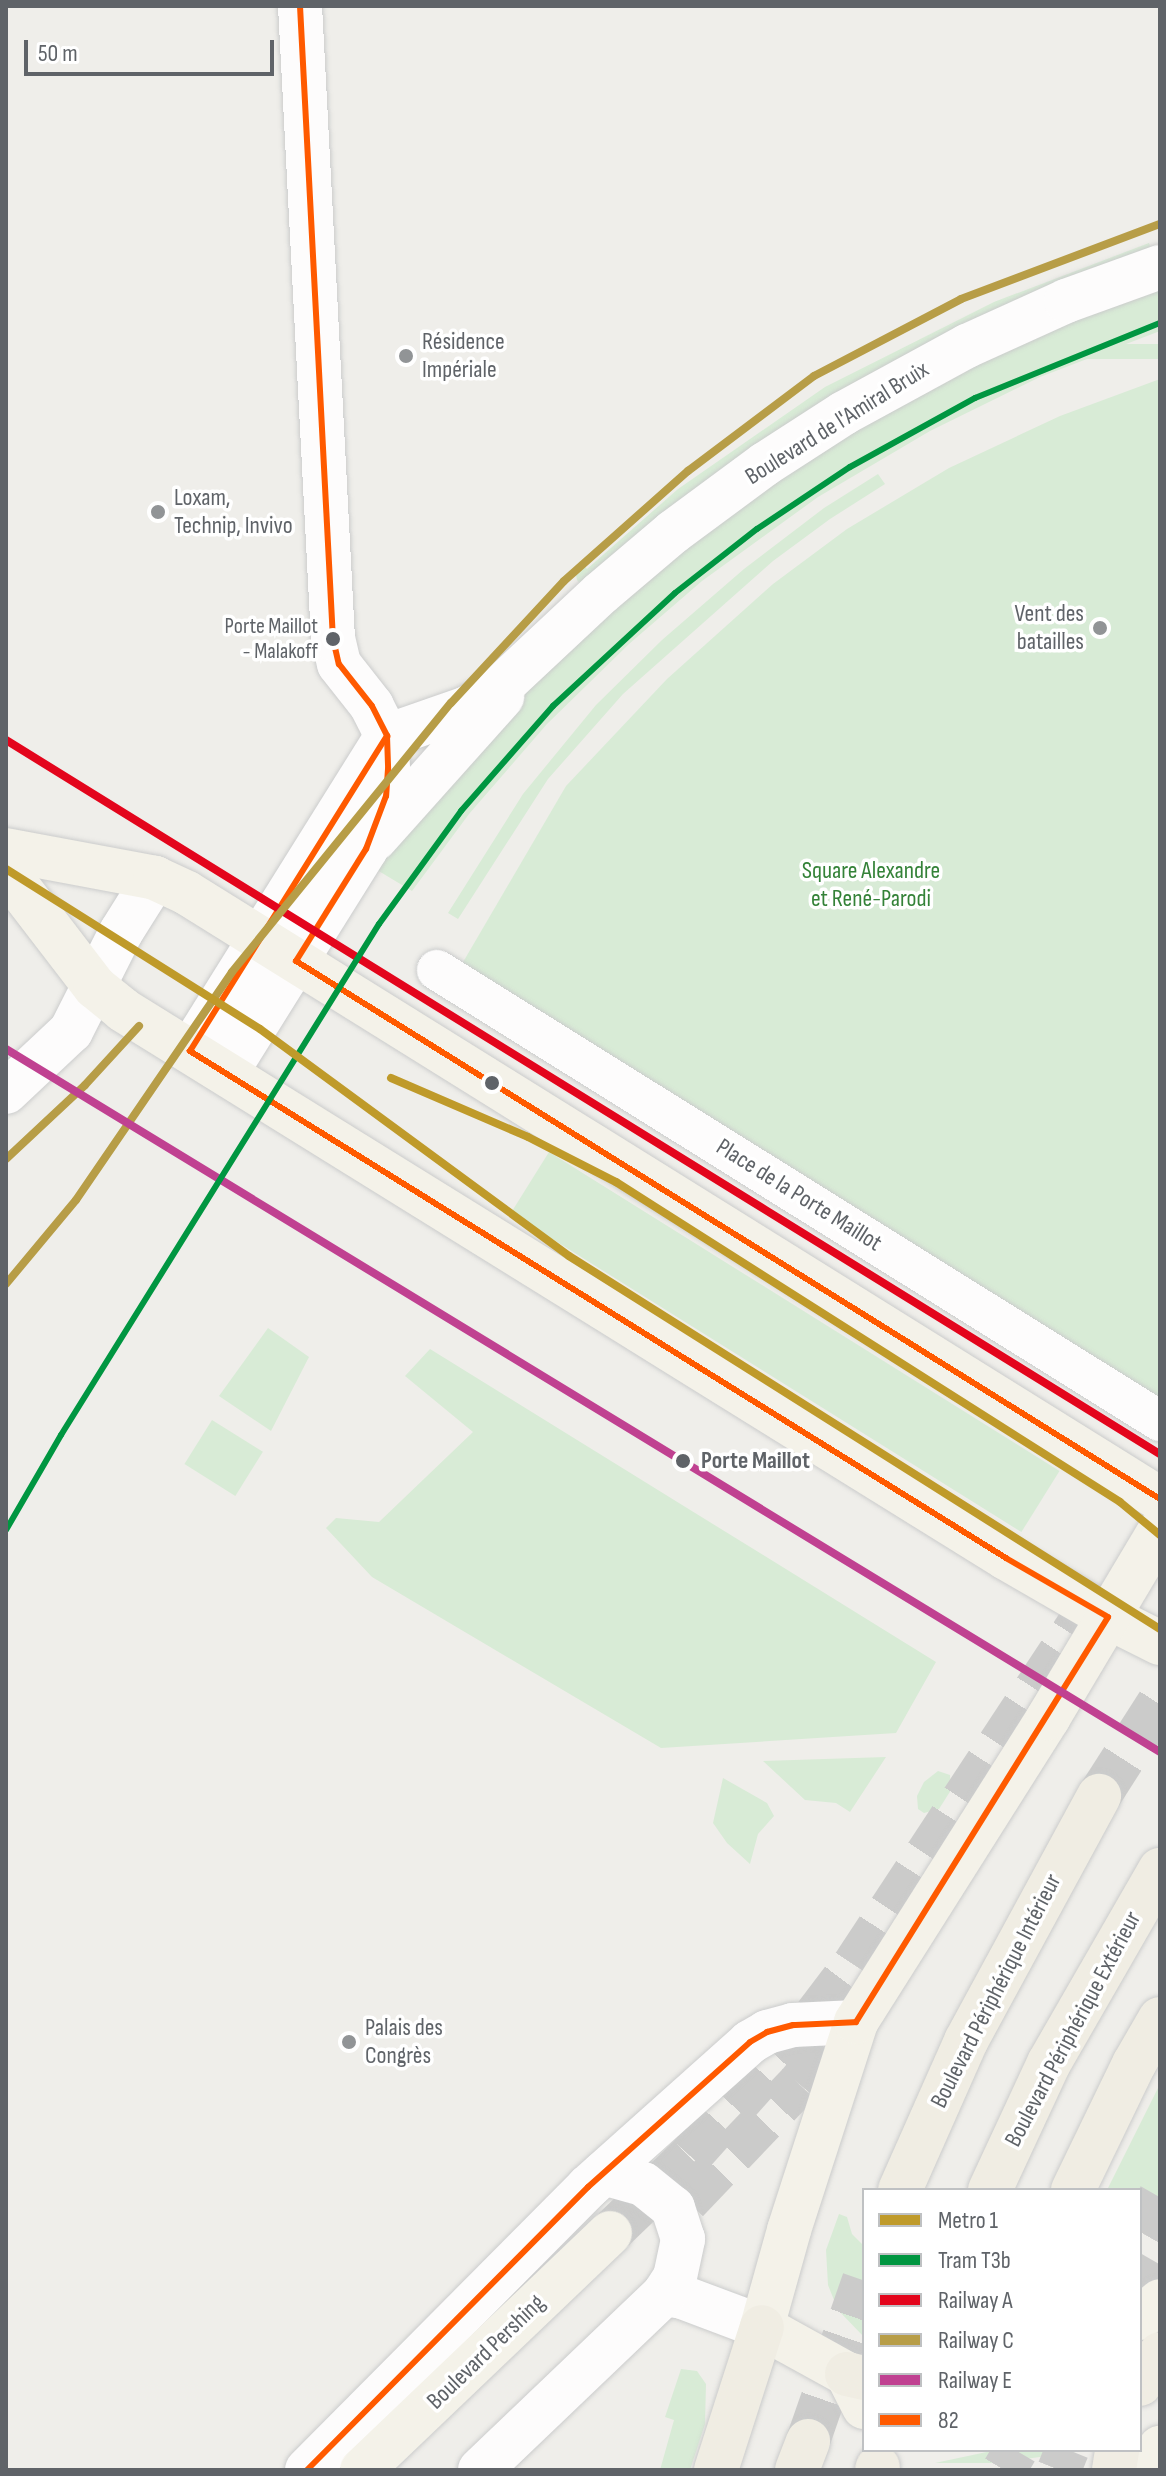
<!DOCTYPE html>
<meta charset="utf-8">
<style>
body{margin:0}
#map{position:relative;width:1166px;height:2476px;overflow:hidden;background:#efeeea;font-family:"Sofia Sans Condensed",sans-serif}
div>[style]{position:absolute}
.green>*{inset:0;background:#d8ebd6;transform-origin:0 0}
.primary-tunnel>*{height:44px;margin-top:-22px;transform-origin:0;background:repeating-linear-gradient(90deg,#cbcbca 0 44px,transparent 0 66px)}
.highway-tunnel>*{height:44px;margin-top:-22px;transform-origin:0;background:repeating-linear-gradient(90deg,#cbcbca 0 44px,transparent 0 66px)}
.roads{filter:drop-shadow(0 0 2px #cbcccc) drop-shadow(0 0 2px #cbcccc)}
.street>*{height:40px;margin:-20px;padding:0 20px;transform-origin:20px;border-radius:20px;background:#fdfcfc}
.secondary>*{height:44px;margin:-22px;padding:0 22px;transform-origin:22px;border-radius:22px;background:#fdfcfc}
.primary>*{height:44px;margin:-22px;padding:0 22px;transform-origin:22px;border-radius:22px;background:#f4f2e9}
.highway>*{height:44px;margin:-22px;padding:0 22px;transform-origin:22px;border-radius:22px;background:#f0ede3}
.bus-1>*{height:6px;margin:-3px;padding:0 3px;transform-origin:3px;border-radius:3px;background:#ff5a00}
.rail-1>*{height:8px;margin:-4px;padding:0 4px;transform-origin:4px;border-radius:4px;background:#e3051c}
.rail-2>*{height:8px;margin:-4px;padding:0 4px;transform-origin:4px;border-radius:4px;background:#b79d47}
.rail-3>*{height:8px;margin:-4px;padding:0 4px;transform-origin:4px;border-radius:4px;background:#c04191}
.tram-1>*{height:6px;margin:-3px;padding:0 3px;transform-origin:3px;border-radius:3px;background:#009641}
.metro-1>*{height:8px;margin:-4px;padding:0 4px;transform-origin:4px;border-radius:4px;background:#bf9a2a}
.dots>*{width:22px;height:22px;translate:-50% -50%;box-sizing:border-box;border:4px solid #fff;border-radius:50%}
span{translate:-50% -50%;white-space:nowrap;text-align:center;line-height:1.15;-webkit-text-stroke:7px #fff;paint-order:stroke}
.bus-label{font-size:22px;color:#5f6368}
.right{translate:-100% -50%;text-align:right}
.poi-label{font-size:24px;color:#5f6368}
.left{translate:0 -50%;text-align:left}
.street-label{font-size:24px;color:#5f6368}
.park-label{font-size:24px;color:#348238}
.stop-label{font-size:24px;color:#5f6368;font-weight:700}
.frame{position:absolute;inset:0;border:8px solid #5f6368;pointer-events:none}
.legend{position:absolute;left:862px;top:2188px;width:280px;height:264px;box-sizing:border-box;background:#fff;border:2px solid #bfc1c3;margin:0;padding:10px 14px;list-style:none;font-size:24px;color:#5f6368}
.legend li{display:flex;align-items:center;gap:16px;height:40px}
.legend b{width:40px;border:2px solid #bfc1c3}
.scale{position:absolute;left:24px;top:40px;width:250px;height:36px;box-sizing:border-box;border:4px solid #5f6368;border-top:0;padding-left:10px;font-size:24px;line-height:28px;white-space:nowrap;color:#5f6368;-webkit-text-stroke:6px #fff;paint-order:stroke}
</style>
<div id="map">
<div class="green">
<i style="clip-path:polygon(1149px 243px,1152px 252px,583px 587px,577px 580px,575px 569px,580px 561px,587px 569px,678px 489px,825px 387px,994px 302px)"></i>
<i style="clip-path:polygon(1160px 284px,1160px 331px,1040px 377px,930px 431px,818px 497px,702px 581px,629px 644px,547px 724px,469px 814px,412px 891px,372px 867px,562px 652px,738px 503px,947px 374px)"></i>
<i style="left:1160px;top:344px;width:15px;height:142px;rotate:90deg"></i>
<i style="clip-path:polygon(1160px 379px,1160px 1406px,459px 969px,566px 786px,667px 679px,773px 584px,847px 529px,949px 468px,1060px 416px)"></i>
<i style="clip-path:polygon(878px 474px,885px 484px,830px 519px,773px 561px,623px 694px,548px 779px,458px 919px,448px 913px,523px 794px,596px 705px,662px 640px,744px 569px,824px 508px)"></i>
<i style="left:549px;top:1152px;width:602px;height:72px;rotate:32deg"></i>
<i style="clip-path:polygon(268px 1328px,309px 1357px,271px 1431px,219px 1396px)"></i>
<i style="clip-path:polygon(430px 1349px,936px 1662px,896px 1733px,661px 1748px,372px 1577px,326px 1528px,336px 1518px,379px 1522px,473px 1432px,405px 1376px)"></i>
<i style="left:212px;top:1420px;width:60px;height:52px;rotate:32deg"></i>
<i style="clip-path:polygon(886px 1757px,850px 1812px,836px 1803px,805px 1800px,763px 1761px)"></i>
<i style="clip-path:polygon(938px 1771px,950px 1775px,951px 1790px,939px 1809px,924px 1813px,918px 1809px,917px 1796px,924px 1782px)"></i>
<i style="clip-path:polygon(723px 1778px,767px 1803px,774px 1816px,758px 1834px,750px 1864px,727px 1843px,713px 1823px)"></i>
<i style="clip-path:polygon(1160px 2084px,1160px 2201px,1140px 2234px,1140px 2190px,1107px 2190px)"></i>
<i style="clip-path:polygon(839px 2214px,847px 2217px,852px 2234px,864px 2246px,864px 2337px,838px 2310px,828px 2285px,826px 2250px)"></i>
<i style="clip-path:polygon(681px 2369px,697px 2371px,706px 2384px,705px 2424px,690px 2470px,660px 2470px,674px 2420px,665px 2417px)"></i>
<i style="clip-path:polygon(996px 2450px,1091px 2450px,996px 2463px,935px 2463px)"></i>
</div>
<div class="primary-tunnel">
<i style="left:687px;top:2201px;width:162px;rotate:-46.3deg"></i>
<i style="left:799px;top:2084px;width:93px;rotate:-50.7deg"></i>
<i style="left:610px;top:2233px;width:111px;rotate:-43.9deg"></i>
<i style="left:690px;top:2156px;width:189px;rotate:-48.2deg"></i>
<i style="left:816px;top:2015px;width:63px;rotate:-52.8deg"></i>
<i style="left:854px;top:1965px;width:445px;rotate:-56.6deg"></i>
</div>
<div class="highway-tunnel">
<i style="left:1099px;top:1796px;width:113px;rotate:-57.3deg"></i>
<i style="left:1140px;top:2232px;width:40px;rotate:-60.3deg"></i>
<i style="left:1140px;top:2298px;width:39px;rotate:-60deg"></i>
<i style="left:808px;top:2441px;width:170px;rotate:-70.8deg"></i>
<i style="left:1004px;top:2470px;width:23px;rotate:-59deg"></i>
<i style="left:1059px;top:2470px;width:22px;rotate:-68deg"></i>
</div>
<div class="roads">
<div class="street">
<i style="left:437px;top:970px;width:852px;rotate:31.96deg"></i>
</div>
<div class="secondary">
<i style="left:375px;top:839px;width:191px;rotate:-48.2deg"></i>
<i style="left:190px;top:1051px;width:372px;rotate:-58deg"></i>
<i style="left:387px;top:736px;width:85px;rotate:-19.3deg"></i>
<i style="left:467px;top:708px;width:31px;rotate:-29deg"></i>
<i style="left:494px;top:693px;width:146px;rotate:-43.1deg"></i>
<i style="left:601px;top:593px;width:94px;rotate:-40.3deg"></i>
<i style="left:673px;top:532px;width:114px;rotate:-36.5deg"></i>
<i style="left:765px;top:464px;width:94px;rotate:-32.8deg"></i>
<i style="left:844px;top:413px;width:140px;rotate:-28.6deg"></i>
<i style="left:967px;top:346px;width:109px;rotate:-24.4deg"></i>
<i style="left:1066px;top:301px;width:100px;rotate:-19.9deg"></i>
<i style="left:226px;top:1073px;width:264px;rotate:-58deg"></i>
<i style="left:366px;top:849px;width:57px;rotate:-69.3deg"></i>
<i style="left:386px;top:796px;width:27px;rotate:-86deg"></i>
<i style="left:388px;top:769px;width:33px;rotate:-92deg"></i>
<i style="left:387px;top:736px;width:34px;rotate:-117deg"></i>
<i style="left:372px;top:706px;width:53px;rotate:-128.2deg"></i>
<i style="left:339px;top:664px;width:26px;rotate:-103deg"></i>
<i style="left:333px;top:639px;width:634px;rotate:-92.98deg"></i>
<i style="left:6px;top:1092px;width:89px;rotate:-43.2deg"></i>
<i style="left:71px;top:1031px;width:111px;rotate:-63.2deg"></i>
<i style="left:121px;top:932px;width:64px;rotate:-57.8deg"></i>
<i style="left:664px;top:2294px;width:18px;rotate:9deg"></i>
<i style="left:682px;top:2297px;width:85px;rotate:20.6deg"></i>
<i style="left:307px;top:2470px;width:399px;rotate:-45.2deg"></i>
<i style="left:588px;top:2187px;width:217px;rotate:-41.8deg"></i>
<i style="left:750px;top:2042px;width:20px;rotate:-30deg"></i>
<i style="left:767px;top:2032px;width:27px;rotate:-15deg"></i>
<i style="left:793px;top:2025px;width:63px;rotate:-2.7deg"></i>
<i style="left:480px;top:2470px;width:255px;rotate:-43.7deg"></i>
<i style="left:664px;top:2294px;width:20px;rotate:-57deg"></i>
<i style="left:675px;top:2277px;width:39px;rotate:-78deg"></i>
<i style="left:683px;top:2239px;width:33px;rotate:-108deg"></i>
<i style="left:673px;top:2208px;width:38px;rotate:-141deg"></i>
<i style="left:643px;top:2184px;width:41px;rotate:-164.6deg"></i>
</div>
<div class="primary">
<i style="left:6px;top:850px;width:152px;rotate:10.6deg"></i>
<i style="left:155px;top:878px;width:35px;rotate:25deg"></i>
<i style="left:187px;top:893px;width:1146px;rotate:31.92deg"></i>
<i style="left:6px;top:871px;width:146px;rotate:52.5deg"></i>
<i style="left:95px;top:987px;width:36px;rotate:39deg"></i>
<i style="left:123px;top:1010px;width:1039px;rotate:31.82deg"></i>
<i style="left:1006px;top:1558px;width:118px;rotate:30deg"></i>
<i style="left:1108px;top:1617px;width:58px;rotate:26.6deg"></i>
<i style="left:1140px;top:2318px;width:26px;rotate:-40deg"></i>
<i style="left:864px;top:2407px;width:37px;rotate:-117deg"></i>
<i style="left:847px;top:2374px;width:97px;rotate:-151.1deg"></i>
<i style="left:762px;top:2327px;width:101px;rotate:-74.4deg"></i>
<i style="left:789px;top:2230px;width:219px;rotate:-72.1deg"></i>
<i style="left:856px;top:2022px;width:360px;rotate:-57.7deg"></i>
<i style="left:1048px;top:1718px;width:219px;rotate:-59.2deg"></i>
<i style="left:362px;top:2470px;width:343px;rotate:-43.7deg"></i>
<i style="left:1155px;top:2470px;width:23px;rotate:-77deg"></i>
</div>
<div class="highway">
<i style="left:900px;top:2190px;width:163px;rotate:-66.1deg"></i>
<i style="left:966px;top:2041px;width:279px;rotate:-61.5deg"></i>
<i style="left:990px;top:2190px;width:140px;rotate:-65.1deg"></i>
<i style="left:1049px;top:2063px;width:223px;rotate:-60.1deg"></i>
<i style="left:1073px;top:2190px;width:140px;rotate:-64.2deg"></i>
<i style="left:1134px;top:2064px;width:52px;rotate:-60deg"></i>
<i style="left:847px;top:2374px;width:17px;rotate:13deg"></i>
<i style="left:1140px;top:2384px;width:36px;rotate:-56deg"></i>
<i style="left:716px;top:2470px;width:150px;rotate:-72.2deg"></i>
<i style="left:797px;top:2470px;width:31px;rotate:-69deg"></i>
<i style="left:877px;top:2470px;width:3px;rotate:-72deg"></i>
<i style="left:1114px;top:2470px;width:20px;rotate:-81deg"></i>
</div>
</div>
<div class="bus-1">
<i style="left:300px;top:6px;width:634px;rotate:87.02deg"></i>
<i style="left:333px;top:639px;width:26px;rotate:77deg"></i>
<i style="left:339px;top:664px;width:53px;rotate:51.8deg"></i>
<i style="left:372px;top:706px;width:34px;rotate:63deg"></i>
<i style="left:387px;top:736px;width:33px;rotate:88deg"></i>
<i style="left:388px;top:769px;width:27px;rotate:94deg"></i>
<i style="left:386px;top:796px;width:57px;rotate:110.7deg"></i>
<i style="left:366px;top:849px;width:132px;rotate:122deg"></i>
<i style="left:296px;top:961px;width:1018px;rotate:31.91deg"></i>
<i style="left:307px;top:2470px;width:399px;rotate:-45.2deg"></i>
<i style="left:588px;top:2187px;width:217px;rotate:-41.8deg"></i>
<i style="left:750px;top:2042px;width:20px;rotate:-30deg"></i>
<i style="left:767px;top:2032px;width:27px;rotate:-15deg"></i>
<i style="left:793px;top:2025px;width:63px;rotate:-2.7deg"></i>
<i style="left:856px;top:2022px;width:477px;rotate:-58.1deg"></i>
<i style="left:1108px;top:1617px;width:118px;rotate:-150deg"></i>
<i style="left:1006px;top:1558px;width:961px;rotate:-148.15deg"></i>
<i style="left:190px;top:1051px;width:372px;rotate:-58deg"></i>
</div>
<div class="rail-1">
<i style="left:6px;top:740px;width:1357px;rotate:31.75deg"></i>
</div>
<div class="rail-2">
<i style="left:6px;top:1159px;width:108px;rotate:-43.1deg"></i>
<i style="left:85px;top:1085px;width:80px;rotate:-47.5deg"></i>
<i style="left:6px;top:1284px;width:109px;rotate:-50.2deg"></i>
<i style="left:76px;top:1200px;width:276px;rotate:-55.6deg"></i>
<i style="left:232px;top:972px;width:347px;rotate:-50.9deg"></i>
<i style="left:451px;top:703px;width:166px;rotate:-47.2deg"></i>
<i style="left:564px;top:581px;width:166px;rotate:-41.6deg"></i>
<i style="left:688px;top:471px;width:158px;rotate:-37deg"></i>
<i style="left:814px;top:376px;width:166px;rotate:-27.6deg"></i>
<i style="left:961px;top:299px;width:213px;rotate:-20.7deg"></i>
</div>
<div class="rail-3">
<i style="left:6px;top:1049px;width:1351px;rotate:31.35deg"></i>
</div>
<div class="tram-1">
<i style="left:6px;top:1530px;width:110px;rotate:-59.9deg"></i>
<i style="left:61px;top:1435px;width:602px;rotate:-58.11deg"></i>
<i style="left:379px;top:924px;width:140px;rotate:-54deg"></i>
<i style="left:461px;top:811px;width:140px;rotate:-48.8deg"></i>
<i style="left:553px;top:706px;width:166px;rotate:-42.8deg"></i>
<i style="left:675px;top:593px;width:104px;rotate:-38deg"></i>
<i style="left:757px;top:529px;width:112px;rotate:-33.7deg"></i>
<i style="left:850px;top:467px;width:143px;rotate:-28.9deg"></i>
<i style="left:975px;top:398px;width:200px;rotate:-22.1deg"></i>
</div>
<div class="metro-1">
<i style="left:6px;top:869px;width:300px;rotate:32.2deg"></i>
<i style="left:260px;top:1029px;width:383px;rotate:36.3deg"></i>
<i style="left:569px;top:1256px;width:699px;rotate:32.26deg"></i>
<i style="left:391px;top:1078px;width:149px;rotate:23.3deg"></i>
<i style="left:528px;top:1137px;width:99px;rotate:27.1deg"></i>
<i style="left:616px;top:1182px;width:597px;rotate:32.41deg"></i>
<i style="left:1120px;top:1502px;width:52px;rotate:39.5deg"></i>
</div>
<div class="dots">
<i style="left:406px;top:356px;background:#919496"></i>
<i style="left:158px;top:512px;background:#919496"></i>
<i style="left:1100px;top:628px;background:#919496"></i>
<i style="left:333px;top:639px;background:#5f6368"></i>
<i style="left:492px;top:1083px;background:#5f6368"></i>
<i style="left:683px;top:1461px;background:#5f6368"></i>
<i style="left:349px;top:2042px;background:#919496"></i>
</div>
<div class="bus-label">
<span class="right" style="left:318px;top:639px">Porte Maillot<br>- Malakoff</span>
</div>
<div class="poi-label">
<span class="left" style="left:422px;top:356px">Résidence<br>Impériale</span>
<span class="left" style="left:174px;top:512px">Loxam,<br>Technip, Invivo</span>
<span class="right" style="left:1084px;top:628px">Vent des<br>batailles</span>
<span class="left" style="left:365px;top:2042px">Palais des<br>Congrès</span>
</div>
<div class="street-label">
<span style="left:837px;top:423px;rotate:-32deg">Boulevard de l'Amiral Bruix</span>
<span style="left:799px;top:1195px;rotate:32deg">Place de la Porte Maillot</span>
<span style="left:996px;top:1991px;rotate:-63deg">Boulevard Périphérique Intérieur</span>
<span style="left:1073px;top:2029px;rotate:-62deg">Boulevard Périphérique Extérieur</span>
<span style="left:486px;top:2352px;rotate:-44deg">Boulevard Pershing</span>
</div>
<div class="park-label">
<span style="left:871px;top:885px">Square Alexandre<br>et René-Parodi</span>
</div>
<div class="stop-label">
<span class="left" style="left:701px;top:1461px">Porte Maillot</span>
</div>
<div class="frame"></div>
<ul class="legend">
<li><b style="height:10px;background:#bf9a2a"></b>Metro 1</li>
<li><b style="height:10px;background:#009641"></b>Tram T3b</li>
<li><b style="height:10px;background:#e3051c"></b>Railway A</li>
<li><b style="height:10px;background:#b79d47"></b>Railway C</li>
<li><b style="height:10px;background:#c04191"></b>Railway E</li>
<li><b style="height:10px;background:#ff5a00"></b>82</li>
</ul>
<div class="scale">50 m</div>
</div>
